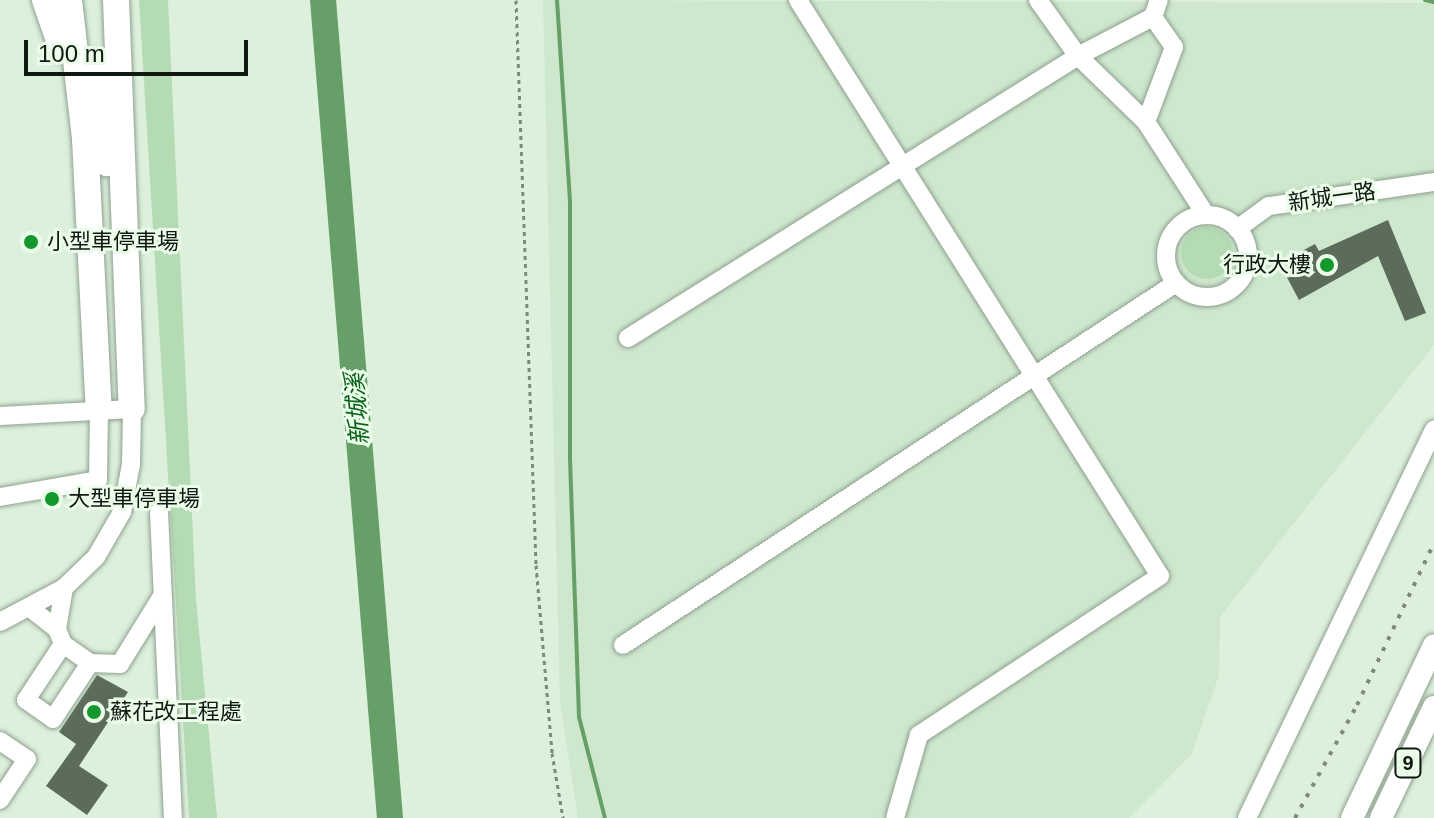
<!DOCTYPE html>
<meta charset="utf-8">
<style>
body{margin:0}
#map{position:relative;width:1434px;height:818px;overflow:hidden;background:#dcf0dc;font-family:Helvetica,"Noto Sans TC",sans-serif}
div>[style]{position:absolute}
.built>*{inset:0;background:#cee7cd}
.green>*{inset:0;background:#b4dbb4}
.round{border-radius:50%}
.stream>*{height:4px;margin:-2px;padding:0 2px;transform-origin:2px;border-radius:2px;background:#669f68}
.river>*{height:26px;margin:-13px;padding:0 13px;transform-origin:13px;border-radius:13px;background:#669f68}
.building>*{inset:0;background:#5b6c5b}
.path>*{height:3px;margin-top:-1.5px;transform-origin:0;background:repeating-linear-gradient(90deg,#7b897b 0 4px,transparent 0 8px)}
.roads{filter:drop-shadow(0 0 2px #8ea08e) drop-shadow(0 0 2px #8ea08e)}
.minor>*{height:18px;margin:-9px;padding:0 9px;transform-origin:9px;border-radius:9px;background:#fff}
.minor>.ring{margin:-9px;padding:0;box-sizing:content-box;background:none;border:18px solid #fff;border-radius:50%}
.major>*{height:22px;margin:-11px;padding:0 11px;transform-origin:11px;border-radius:11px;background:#fff}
.highway>*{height:26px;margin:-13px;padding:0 13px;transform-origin:13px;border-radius:13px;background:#fff}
.rail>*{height:4px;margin-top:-2px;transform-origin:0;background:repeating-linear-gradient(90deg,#7c897c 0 4px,transparent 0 12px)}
.dots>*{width:22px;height:22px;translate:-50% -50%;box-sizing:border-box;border:4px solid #eafde9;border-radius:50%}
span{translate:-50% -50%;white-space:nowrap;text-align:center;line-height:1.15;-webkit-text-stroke:6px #eafde9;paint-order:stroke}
.shield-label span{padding:2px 6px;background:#eafde9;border:2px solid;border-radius:6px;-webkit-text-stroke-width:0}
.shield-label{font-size:20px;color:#111711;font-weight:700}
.street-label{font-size:22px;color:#111711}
.poi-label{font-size:22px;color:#111711}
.left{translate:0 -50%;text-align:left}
.right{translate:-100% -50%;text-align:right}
.water-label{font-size:24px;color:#076018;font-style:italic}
.scale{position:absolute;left:24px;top:40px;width:224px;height:36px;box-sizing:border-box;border:4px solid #111711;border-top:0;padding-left:10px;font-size:24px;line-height:28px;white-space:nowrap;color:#111711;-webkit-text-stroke:6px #eafde9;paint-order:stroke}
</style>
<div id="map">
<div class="built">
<i style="clip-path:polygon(543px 0,1434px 3px,1434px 345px,1220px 617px,1219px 675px,1192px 754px,1129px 818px,578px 818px,560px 702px)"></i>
</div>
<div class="green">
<i style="clip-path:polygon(139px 0,168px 0,196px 600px,217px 818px,189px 818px)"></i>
<i class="round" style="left:1181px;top:227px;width:52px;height:52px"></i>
</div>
<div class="stream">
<i style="left:557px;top:0;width:202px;rotate:86.3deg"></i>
<i style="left:570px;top:202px;width:257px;rotate:90deg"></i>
<i style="left:570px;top:459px;width:258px;rotate:88deg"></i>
<i style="left:579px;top:717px;width:104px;rotate:75.6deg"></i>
<i style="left:1425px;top:0;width:9px;rotate:13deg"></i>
</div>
<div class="river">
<i style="left:323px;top:0;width:821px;rotate:85.32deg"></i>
</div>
<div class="building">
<i style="clip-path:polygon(1388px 220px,1426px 313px,1405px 321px,1378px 256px,1299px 300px,1283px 270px,1304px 259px,1300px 252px,1315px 244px,1319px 251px)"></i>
<i style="clip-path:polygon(97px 675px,128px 692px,79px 766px,108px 785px,87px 815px,46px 786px,76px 744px,59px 732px)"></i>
</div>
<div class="path">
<i style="left:516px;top:0;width:565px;rotate:87.97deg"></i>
<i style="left:536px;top:565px;width:189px;rotate:85.1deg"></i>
<i style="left:552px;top:753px;width:66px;rotate:80.4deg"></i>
</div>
<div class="roads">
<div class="minor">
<i style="left:798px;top:0;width:680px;rotate:57.85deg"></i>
<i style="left:1160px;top:576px;width:289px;rotate:146.6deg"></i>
<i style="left:919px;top:735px;width:86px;rotate:106.1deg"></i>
<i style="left:1038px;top:0;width:69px;rotate:54.5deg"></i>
<i style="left:1078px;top:56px;width:95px;rotate:44.1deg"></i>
<i style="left:1146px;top:122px;width:111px;rotate:57.2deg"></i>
<i style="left:1146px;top:122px;width:80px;rotate:-69.5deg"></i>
<i style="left:1174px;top:47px;width:37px;rotate:-125deg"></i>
<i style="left:1153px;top:17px;width:18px;rotate:-71deg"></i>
<i class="ring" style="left:1166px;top:215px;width:64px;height:64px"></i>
<i style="left:1237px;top:229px;width:39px;rotate:-36deg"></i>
<i style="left:1269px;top:206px;width:167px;rotate:-8.3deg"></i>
<i style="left:628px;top:338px;width:531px;rotate:-32.07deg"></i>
<i style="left:1078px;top:56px;width:85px;rotate:-27.5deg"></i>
<i style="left:0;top:416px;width:132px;rotate:-3deg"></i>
<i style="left:132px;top:409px;width:55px;rotate:91deg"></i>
<i style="left:131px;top:464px;width:49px;rotate:100.6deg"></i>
<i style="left:122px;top:512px;width:52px;rotate:120deg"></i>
<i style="left:96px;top:557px;width:45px;rotate:135.9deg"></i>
<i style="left:64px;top:588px;width:72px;rotate:152deg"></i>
<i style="left:0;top:497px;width:99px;rotate:-9.8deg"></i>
<i style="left:98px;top:480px;width:69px;rotate:-89.2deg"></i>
<i style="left:159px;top:512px;width:306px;rotate:87.4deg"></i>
<i style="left:30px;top:608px;width:34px;rotate:38deg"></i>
<i style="left:57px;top:629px;width:16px;rotate:68deg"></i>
<i style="left:63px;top:644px;width:33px;rotate:35deg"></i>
<i style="left:90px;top:663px;width:30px;rotate:2deg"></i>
<i style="left:120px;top:664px;width:80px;rotate:-58.3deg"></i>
<i style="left:57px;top:629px;width:42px;rotate:-80.3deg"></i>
<i style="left:63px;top:644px;width:67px;rotate:123.5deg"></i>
<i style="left:26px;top:700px;width:33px;rotate:35deg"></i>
<i style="left:53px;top:719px;width:67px;rotate:-56.5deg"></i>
<i style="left:623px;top:645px;width:661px;rotate:-33.21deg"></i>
<i style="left:0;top:741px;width:32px;rotate:34deg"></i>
<i style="left:27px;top:759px;width:49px;rotate:123.4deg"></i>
<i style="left:1247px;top:818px;width:431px;rotate:-64.3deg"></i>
</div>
<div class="major">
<i style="left:1352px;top:818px;width:191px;rotate:-64.6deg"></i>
<i style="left:1381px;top:818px;width:123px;rotate:-64.5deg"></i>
</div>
<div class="highway">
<i style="left:45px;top:0;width:52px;rotate:70.9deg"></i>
<i style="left:69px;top:0;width:140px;rotate:83.4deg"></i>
<i style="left:85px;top:139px;width:272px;rotate:87.1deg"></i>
<i style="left:116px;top:0;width:409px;rotate:87.8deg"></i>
<i style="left:94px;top:63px;width:101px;rotate:82.6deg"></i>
</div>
</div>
<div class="rail">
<i style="left:1295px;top:818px;width:129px;rotate:-61.2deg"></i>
<i style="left:1357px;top:705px;width:179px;rotate:-64.6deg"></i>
</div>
<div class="dots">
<i style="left:31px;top:242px;background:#14982d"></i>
<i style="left:1327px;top:265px;background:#14982d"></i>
<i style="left:52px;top:499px;background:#14982d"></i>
<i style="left:94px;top:712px;background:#14982d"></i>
</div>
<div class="shield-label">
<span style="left:1408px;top:763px">9</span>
</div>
<div class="street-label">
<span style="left:1332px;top:197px;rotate:-8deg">新城一路</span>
</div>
<div class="poi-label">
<span class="left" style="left:47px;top:242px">小型車停車場</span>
<span class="right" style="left:1311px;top:265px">行政大樓</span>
<span class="left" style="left:68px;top:499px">大型車停車場</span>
<span class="left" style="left:110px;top:712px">蘇花改工程處</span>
</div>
<div class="water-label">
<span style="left:357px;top:409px;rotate:-95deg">新城溪</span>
</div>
<div class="scale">100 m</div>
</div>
